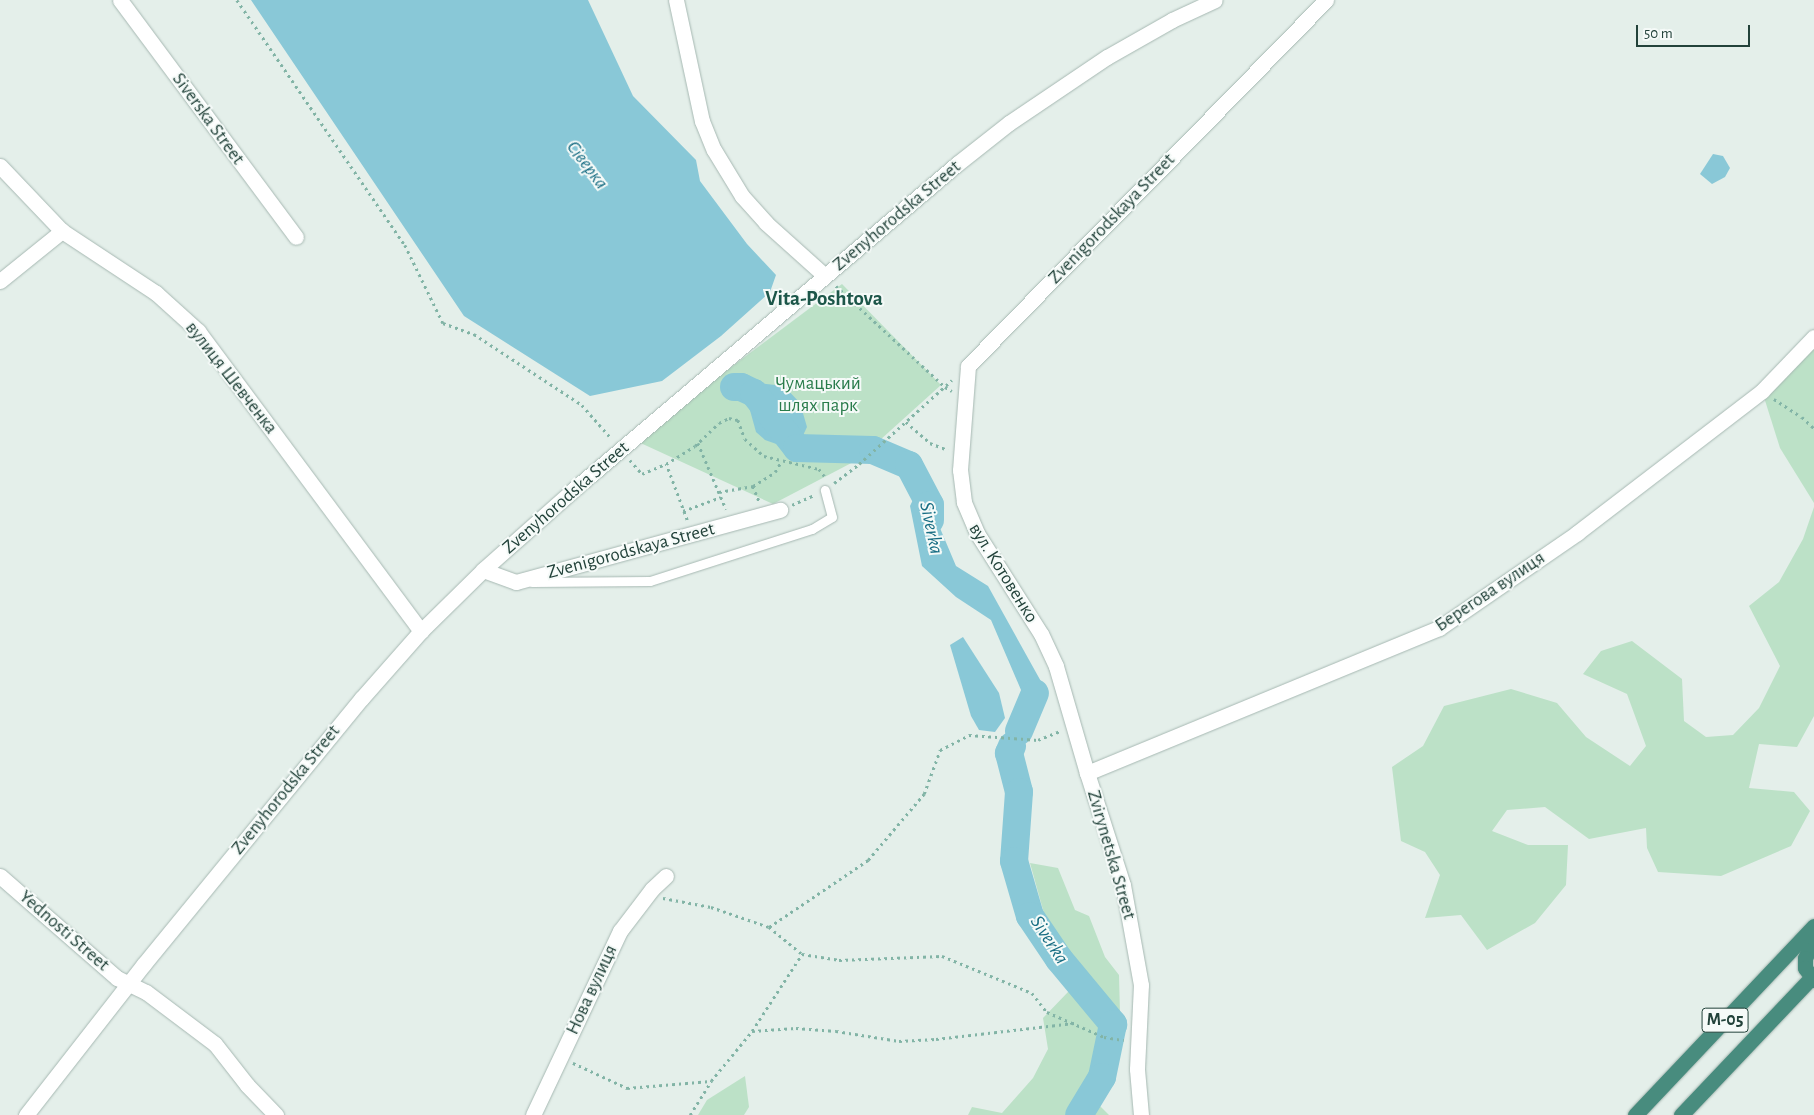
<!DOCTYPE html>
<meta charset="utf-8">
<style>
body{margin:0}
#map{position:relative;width:1814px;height:1115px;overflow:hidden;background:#e4efea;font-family:"Alegreya Sans",sans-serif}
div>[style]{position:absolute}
.green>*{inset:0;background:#bce1c7}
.water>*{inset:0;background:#89c8d7}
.river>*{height:28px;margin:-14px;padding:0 14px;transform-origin:14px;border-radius:14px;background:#89c8d7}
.path>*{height:2.5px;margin-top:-1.25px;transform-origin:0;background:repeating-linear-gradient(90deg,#82b4a6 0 2.5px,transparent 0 6.5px)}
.roads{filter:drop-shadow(0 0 1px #a6b8b2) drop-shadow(0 0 1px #a6b8b2)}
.service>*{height:9px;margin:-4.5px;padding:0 4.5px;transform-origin:4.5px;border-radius:4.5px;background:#fff}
.minor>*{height:15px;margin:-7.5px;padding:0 7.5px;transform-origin:7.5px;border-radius:7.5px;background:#fff}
.tertiary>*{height:15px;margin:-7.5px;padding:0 7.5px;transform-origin:7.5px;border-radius:7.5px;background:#fff}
.trunk>*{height:15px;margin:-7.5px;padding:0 7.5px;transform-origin:7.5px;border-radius:7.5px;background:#488c7e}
span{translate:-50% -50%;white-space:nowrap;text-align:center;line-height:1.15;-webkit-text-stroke:4px #f5faf8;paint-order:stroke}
.shield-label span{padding:1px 4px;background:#f5faf8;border:1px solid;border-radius:4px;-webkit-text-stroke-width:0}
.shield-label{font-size:18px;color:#22423a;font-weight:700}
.street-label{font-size:19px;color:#22423a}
.park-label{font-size:19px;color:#297c4b}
.water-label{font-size:20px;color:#176d83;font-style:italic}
.quarter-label{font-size:21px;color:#1c5649;font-weight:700}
.scale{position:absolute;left:1636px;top:25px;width:114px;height:22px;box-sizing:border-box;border:2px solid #22423a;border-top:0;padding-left:6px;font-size:15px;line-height:18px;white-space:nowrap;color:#22423a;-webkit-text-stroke:4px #f5faf8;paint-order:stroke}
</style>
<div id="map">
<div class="green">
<i style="clip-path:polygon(842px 284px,941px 385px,859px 459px,773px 504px,634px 440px)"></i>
<i style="clip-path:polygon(1814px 337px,1814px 503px,1780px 448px,1762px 391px)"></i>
<i style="clip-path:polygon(1814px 507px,1814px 716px,1797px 747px,1759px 744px,1749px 788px,1794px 792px,1810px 811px,1791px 846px,1721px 876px,1658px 872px,1647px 848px,1646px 828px,1589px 839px,1545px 807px,1507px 810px,1492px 831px,1528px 845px,1568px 845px,1566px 885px,1535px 923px,1487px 950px,1461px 915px,1425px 918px,1440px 875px,1425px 852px,1401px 841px,1392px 767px,1423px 746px,1444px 706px,1511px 689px,1557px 703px,1586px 737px,1630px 766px,1646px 746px,1627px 694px,1583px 674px,1601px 651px,1632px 641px,1682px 679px,1684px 721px,1706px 737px,1733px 735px,1759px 708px,1780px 666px,1749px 606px,1779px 582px,1803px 539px)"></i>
<i style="clip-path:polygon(1030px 863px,1058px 868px,1075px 910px,1089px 916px,1105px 957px,1119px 975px,1120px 1013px,1114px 1064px,1097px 1103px,1109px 1115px,968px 1115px,972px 1107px,1002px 1113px,1033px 1078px,1048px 1049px,1043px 1018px,1068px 992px,1074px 958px,1045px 917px)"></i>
<i style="clip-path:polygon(745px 1076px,749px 1107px,744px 1115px,698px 1115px,707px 1100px)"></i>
</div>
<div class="water">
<i style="clip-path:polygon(251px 0,588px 0,633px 96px,696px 160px,700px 181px,747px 244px,776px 275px,770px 292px,721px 336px,662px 381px,590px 396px,464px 316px)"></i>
<i style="clip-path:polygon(1713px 154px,1723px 156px,1730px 168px,1725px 177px,1712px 184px,1700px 174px)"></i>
<i style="clip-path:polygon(758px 383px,784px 386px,800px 403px,807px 427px,797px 448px,785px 447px,765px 440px,756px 432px,748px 403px)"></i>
<i style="clip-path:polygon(932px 482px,942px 513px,937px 521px,956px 566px,988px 586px,1043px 685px,1032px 729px,1017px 727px,1024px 697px,991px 620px,956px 597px,922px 566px,910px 506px,921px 483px)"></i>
<i style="clip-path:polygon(963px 637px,999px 693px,1005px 718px,995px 732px,979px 730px,971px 716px,950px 645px)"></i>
</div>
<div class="river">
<i style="left:734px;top:387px;width:7px"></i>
<i style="left:741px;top:387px;width:14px;rotate:25deg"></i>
<i style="left:754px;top:393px;width:70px;rotate:52deg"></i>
<i style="left:797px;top:448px;width:76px;rotate:1.5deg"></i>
<i style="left:873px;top:450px;width:39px;rotate:23deg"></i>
<i style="left:909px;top:465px;width:45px;rotate:62.3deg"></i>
<i style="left:930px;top:505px;width:15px;rotate:90deg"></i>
<i style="left:1019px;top:731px;width:41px;rotate:-67.2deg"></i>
<i style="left:1012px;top:746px;width:8px;rotate:113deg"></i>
<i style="left:1009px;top:753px;width:40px;rotate:75.6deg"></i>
<i style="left:1019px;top:792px;width:69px;rotate:94.1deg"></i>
<i style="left:1014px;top:861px;width:57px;rotate:73.8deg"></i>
<i style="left:1030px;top:916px;width:52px;rotate:56deg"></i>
<i style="left:1059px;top:959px;width:85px;rotate:50.3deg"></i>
<i style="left:1113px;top:1024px;width:54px;rotate:101.7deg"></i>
<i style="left:1102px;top:1077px;width:44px;rotate:121.2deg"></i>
</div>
<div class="path">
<i style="left:237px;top:0;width:297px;rotate:55.6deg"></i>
<i style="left:405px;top:245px;width:87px;rotate:64deg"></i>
<i style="left:443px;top:323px;width:33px;rotate:20deg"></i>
<i style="left:474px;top:334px;width:129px;rotate:33.3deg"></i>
<i style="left:582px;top:405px;width:45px;rotate:48.6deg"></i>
<i style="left:836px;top:286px;width:149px;rotate:42.8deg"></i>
<i style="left:945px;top:387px;width:8px;rotate:30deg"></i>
<i style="left:1774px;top:399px;width:33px;rotate:33deg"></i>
<i style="left:1802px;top:417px;width:16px;rotate:43deg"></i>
<i style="left:906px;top:422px;width:32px;rotate:41deg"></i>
<i style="left:930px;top:443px;width:19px;rotate:21deg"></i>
<i style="left:698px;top:443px;width:72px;rotate:67deg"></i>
<i style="left:630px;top:460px;width:18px;rotate:49deg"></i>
<i style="left:642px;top:474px;width:26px;rotate:-23deg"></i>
<i style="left:834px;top:483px;width:31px;rotate:-37deg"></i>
<i style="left:859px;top:464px;width:125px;rotate:-42.1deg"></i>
<i style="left:753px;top:486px;width:16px;rotate:68deg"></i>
<i style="left:719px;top:492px;width:35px;rotate:-10deg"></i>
<i style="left:753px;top:486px;width:26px;rotate:-32deg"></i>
<i style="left:775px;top:472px;width:12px;rotate:-59deg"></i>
<i style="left:792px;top:505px;width:24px;rotate:-24deg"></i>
<i style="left:683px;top:511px;width:40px;rotate:-20.2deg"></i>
<i style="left:687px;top:520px;width:60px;rotate:-110.6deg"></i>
<i style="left:666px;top:464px;width:34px;rotate:-32deg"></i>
<i style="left:695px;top:446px;width:33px;rotate:-44deg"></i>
<i style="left:719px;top:423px;width:11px;rotate:-27deg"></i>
<i style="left:729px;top:418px;width:9px;rotate:13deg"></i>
<i style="left:738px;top:420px;width:20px;rotate:70deg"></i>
<i style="left:745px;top:439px;width:25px;rotate:42deg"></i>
<i style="left:764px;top:456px;width:57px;rotate:13.3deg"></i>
<i style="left:819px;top:469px;width:11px;rotate:52deg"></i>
<i style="left:663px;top:898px;width:49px;rotate:10.6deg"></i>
<i style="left:711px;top:907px;width:61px;rotate:19deg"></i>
<i style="left:769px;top:927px;width:43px;rotate:39.3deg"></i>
<i style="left:802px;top:954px;width:37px;rotate:9deg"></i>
<i style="left:839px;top:960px;width:103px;rotate:-2.2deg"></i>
<i style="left:942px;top:956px;width:97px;rotate:22.3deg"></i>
<i style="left:1032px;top:993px;width:24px;rotate:52deg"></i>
<i style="left:1047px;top:1012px;width:62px;rotate:23.7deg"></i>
<i style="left:1104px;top:1037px;width:20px;rotate:9deg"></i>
<i style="left:769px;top:927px;width:120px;rotate:-34.1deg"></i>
<i style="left:868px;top:860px;width:87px;rotate:-49.7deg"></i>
<i style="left:924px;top:794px;width:47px;rotate:-70deg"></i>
<i style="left:940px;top:750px;width:33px;rotate:-27deg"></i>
<i style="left:969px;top:735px;width:69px;rotate:4.1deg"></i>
<i style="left:1038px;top:740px;width:24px;rotate:-22deg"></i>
<i style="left:752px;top:1031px;width:92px;rotate:-57deg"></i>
<i style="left:573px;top:1063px;width:60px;rotate:24.8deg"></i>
<i style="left:627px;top:1088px;width:84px;rotate:-4.8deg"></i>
<i style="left:711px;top:1081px;width:65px;rotate:-50.6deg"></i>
<i style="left:752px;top:1031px;width:44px;rotate:-3.9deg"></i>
<i style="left:796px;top:1028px;width:40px;rotate:4.3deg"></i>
<i style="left:836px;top:1031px;width:64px;rotate:9deg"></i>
<i style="left:899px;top:1041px;width:37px;rotate:-3deg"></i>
<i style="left:936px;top:1039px;width:139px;rotate:-6.6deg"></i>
<i style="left:690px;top:1115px;width:40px;rotate:-58deg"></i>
</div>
<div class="roads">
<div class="service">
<i style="left:532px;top:582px;width:118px;rotate:-0.5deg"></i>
<i style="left:650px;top:581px;width:170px;rotate:-17.8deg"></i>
<i style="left:812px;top:529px;width:23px;rotate:-31deg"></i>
<i style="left:832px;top:517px;width:28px;rotate:-105deg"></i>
</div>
<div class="minor">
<i style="left:120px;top:0;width:295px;rotate:53.4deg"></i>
<i style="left:0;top:166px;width:90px;rotate:46.4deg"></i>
<i style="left:62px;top:231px;width:113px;rotate:33.4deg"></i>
<i style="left:156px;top:293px;width:57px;rotate:42.1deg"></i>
<i style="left:198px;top:331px;width:374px;rotate:53.4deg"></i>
<i style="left:0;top:281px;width:80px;rotate:-38.9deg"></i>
<i style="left:483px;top:570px;width:35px;rotate:20deg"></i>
<i style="left:516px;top:582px;width:274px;rotate:-15.3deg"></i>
<i style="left:1087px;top:773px;width:381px;rotate:-22.4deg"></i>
<i style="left:1439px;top:628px;width:168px;rotate:-34.5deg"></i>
<i style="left:1577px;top:533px;width:233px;rotate:-37.5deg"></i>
<i style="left:1762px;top:391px;width:75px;rotate:-46.1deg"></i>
<i style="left:0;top:876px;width:155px;rotate:41.1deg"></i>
<i style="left:117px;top:978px;width:32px;rotate:26deg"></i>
<i style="left:146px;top:992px;width:86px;rotate:37deg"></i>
<i style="left:215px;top:1044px;width:52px;rotate:52deg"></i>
<i style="left:247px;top:1085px;width:42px;rotate:46deg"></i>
<i style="left:533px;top:1115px;width:204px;rotate:-64.7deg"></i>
<i style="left:620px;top:931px;width:53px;rotate:-52.7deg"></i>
<i style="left:652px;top:889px;width:19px;rotate:-43deg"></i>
<i style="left:1141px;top:1115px;width:46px;rotate:-95deg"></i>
<i style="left:1137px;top:1069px;width:84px;rotate:-87.3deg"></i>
<i style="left:1141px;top:985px;width:102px;rotate:-100.2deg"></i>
<i style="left:1123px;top:885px;width:118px;rotate:-107.8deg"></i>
<i style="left:1087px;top:773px;width:111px;rotate:-106.2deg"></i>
<i style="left:1056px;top:666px;width:35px;rotate:-115deg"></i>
<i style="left:1041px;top:634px;width:120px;rotate:-122.4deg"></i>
<i style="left:977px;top:533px;width:34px;rotate:-113deg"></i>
<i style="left:964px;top:502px;width:32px;rotate:-97deg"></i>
<i style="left:960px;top:470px;width:104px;rotate:-85.6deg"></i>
<i style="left:968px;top:366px;width:512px;rotate:-45.63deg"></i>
</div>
<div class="tertiary">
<i style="left:676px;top:0;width:124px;rotate:77.9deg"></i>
<i style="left:702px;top:121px;width:31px;rotate:68deg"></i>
<i style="left:714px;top:150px;width:54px;rotate:58.7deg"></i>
<i style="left:742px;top:196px;width:36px;rotate:48deg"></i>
<i style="left:766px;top:223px;width:79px;rotate:41.9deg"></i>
<i style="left:26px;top:1115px;width:192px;rotate:-52deg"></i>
<i style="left:144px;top:964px;width:343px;rotate:-50.7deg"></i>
<i style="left:361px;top:699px;width:91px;rotate:-48.6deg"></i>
<i style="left:421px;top:631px;width:87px;rotate:-44.5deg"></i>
<i style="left:483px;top:570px;width:120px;rotate:-41.6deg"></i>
<i style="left:573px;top:490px;width:504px;rotate:-40.33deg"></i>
<i style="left:957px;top:164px;width:66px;rotate:-38.3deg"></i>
<i style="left:1009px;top:123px;width:118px;rotate:-34deg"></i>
<i style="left:1107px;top:57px;width:75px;rotate:-29.6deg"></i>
<i style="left:1172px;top:20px;width:47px;rotate:-24.9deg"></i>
</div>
<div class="trunk">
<i style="left:1814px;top:938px;width:22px;rotate:114deg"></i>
<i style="left:1805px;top:958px;width:10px;rotate:90deg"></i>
<i style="left:1805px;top:968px;width:15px;rotate:53deg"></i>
<i style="left:1635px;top:1115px;width:260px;rotate:-46.6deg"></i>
<i style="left:1681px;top:1115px;width:193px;rotate:-46.5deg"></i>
</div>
</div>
<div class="shield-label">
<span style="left:1725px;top:1020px">М-05</span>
</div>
<div class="street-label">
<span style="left:208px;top:119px;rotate:54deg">Siverska Street</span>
<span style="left:897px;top:216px;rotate:-40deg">Zvenyhorodska Street</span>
<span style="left:1112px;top:219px;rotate:-46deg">Zvenigorodskaya Street</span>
<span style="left:231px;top:378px;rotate:52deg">вулиця Шевченка</span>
<span style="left:566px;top:498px;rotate:-41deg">Zvenyhorodska Street</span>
<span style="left:631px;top:551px;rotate:-15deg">Zvenigorodskaya Street</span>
<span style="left:1003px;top:573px;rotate:58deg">вул. Котовенко</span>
<span style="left:1490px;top:592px;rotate:-34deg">Берегова вулиця</span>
<span style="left:286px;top:790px;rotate:-51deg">Zvenyhorodska Street</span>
<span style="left:1111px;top:855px;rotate:74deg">Zvirynetska Street</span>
<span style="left:64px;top:931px;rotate:41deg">Yednosti Street</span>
<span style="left:592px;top:990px;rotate:-65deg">Нова вулиця</span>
</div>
<div class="park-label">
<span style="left:818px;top:395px">Чумацький<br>шлях парк</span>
</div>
<div class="water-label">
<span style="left:587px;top:165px;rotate:53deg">Сіверка</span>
<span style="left:931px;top:528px;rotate:78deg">Siverka</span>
<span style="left:1049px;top:940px;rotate:57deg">Siverka</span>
</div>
<div class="quarter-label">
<span style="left:824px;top:299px">Vita-Poshtova</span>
</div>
<div class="scale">50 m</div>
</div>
